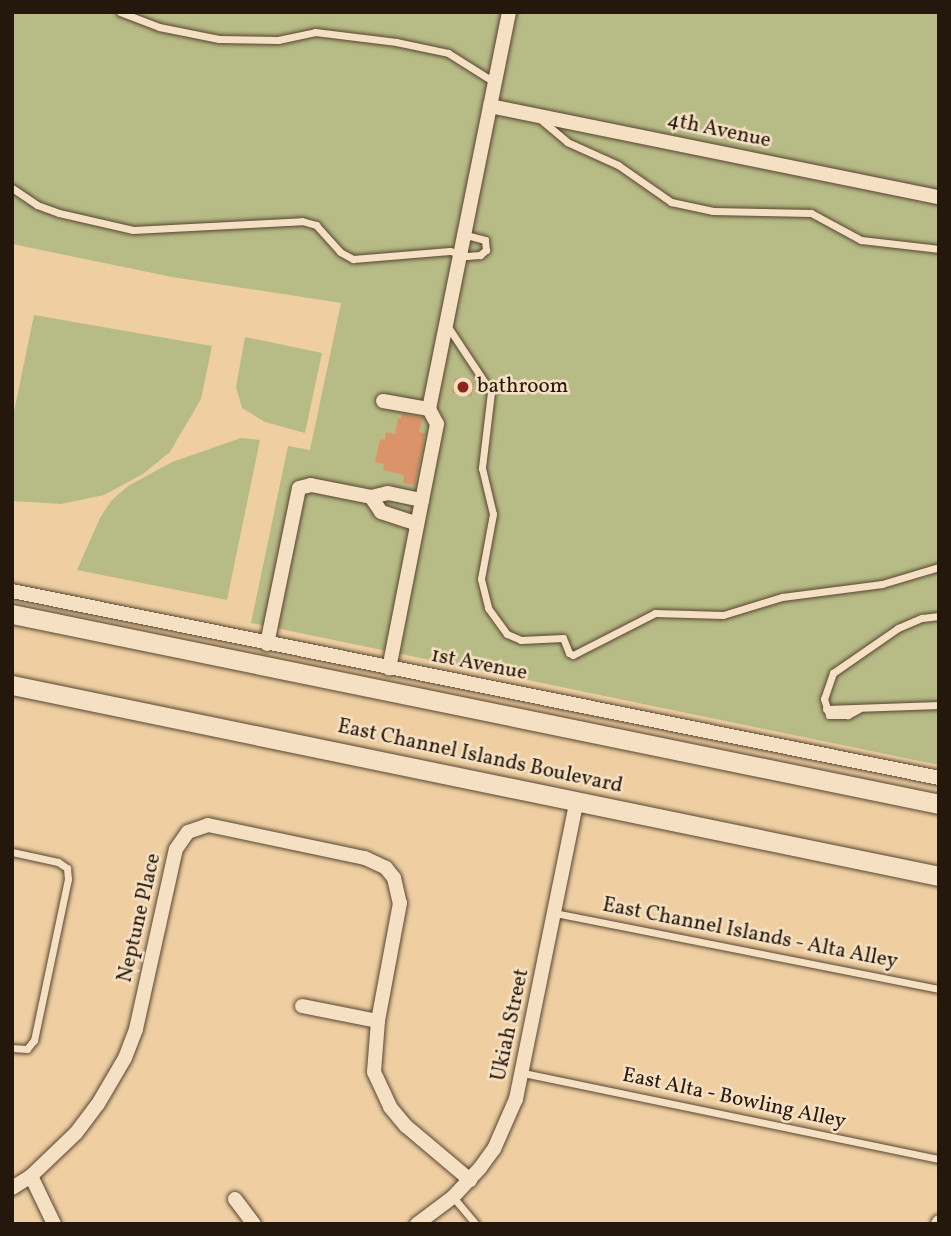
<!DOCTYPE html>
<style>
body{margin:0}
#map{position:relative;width:951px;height:1236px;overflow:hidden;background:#efcfa2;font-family:Vollkorn,serif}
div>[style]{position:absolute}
.green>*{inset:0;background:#b7bb86}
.building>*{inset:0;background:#db936a;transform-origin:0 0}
.roads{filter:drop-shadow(0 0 2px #574531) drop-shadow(0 0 2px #574531)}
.service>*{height:7px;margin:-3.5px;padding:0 3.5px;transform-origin:3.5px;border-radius:3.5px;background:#f5e0c3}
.minor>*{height:14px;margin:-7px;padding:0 7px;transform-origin:7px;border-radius:7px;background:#f5e0c3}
.secondary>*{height:19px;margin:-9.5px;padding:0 9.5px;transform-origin:9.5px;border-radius:9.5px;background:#f5e0c3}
.dots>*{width:19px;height:19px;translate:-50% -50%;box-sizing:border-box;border:4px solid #f5e0c3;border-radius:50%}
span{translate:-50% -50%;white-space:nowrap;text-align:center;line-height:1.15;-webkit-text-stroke:5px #f5e0c3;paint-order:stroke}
.street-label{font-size:21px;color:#24170b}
.poi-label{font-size:21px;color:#24170b}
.left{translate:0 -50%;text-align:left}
.frame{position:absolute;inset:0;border:14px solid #24170b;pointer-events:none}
</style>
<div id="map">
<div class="green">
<i style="clip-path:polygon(12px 12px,939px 12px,939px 765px,251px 623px,288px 446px,310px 450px,341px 303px,172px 277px,12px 244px)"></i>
<i style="clip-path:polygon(34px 315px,212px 346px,201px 399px,170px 452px,143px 474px,104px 495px,61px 504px,12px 501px,12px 421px)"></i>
<i style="clip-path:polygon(245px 337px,322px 353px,305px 433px,265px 422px,242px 408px,236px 387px)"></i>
<i style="clip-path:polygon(241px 438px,260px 440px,227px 600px,77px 570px,100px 518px,111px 501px,128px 486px,172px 462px)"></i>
</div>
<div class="building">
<i style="left:455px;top:378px;width:20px;height:15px;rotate:11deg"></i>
<i style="clip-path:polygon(402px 414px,423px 418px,419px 432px,425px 433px,415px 485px,403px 483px,404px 475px,383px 470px,384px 464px,375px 462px,380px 439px,385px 440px,386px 432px,395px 434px,398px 418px,401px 418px)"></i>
</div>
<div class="roads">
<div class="service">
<i style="left:120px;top:12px;width:42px;rotate:21deg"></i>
<i style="left:159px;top:27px;width:61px;rotate:11.3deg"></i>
<i style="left:219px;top:39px;width:59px;rotate:1deg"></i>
<i style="left:278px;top:40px;width:38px;rotate:-12deg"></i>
<i style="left:315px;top:32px;width:82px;rotate:7deg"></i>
<i style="left:396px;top:42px;width:53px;rotate:11.9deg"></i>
<i style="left:448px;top:53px;width:54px;rotate:32.2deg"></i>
<i style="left:540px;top:119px;width:35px;rotate:40deg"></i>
<i style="left:567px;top:142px;width:56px;rotate:24.3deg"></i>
<i style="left:618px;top:165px;width:65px;rotate:34.9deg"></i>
<i style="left:671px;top:202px;width:43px;rotate:12.1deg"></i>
<i style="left:713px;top:211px;width:98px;rotate:1.2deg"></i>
<i style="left:811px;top:213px;width:57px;rotate:28.4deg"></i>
<i style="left:861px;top:240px;width:79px;rotate:6.6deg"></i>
<i style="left:12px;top:188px;width:30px;rotate:34deg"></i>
<i style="left:37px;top:205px;width:23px;rotate:20deg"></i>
<i style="left:59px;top:213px;width:76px;rotate:12.9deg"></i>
<i style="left:133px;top:230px;width:169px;rotate:-3deg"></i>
<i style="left:302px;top:221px;width:15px;rotate:16deg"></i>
<i style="left:316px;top:225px;width:36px;rotate:48deg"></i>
<i style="left:340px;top:252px;width:15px;rotate:28deg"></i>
<i style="left:353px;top:259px;width:97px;rotate:-4.7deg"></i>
<i style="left:450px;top:251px;width:18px;rotate:16deg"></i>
<i style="left:467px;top:256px;width:13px;rotate:-4deg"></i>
<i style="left:480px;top:255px;width:8px;rotate:-40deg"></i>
<i style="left:486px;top:250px;width:10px;rotate:-96deg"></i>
<i style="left:485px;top:240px;width:23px;rotate:-165deg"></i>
<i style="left:448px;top:327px;width:78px;rotate:56.5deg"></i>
<i style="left:491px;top:392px;width:77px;rotate:96.8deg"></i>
<i style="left:482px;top:468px;width:47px;rotate:76.6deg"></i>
<i style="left:493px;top:514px;width:66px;rotate:100.5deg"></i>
<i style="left:481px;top:579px;width:30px;rotate:76deg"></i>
<i style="left:488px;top:608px;width:32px;rotate:54deg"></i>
<i style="left:507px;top:634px;width:15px;rotate:23deg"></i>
<i style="left:521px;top:640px;width:42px;rotate:-2.7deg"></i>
<i style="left:563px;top:638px;width:16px;rotate:68deg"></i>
<i style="left:569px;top:653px;width:4px;rotate:27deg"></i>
<i style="left:573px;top:655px;width:92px;rotate:-27.1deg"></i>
<i style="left:655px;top:613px;width:68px;rotate:1.7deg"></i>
<i style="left:723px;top:615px;width:62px;rotate:-17deg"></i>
<i style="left:782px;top:597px;width:101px;rotate:-7.4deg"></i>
<i style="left:882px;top:584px;width:59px;rotate:-16.6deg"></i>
<i style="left:826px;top:709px;width:113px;rotate:-2deg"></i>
<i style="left:859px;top:709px;width:13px;rotate:151deg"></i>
<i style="left:848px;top:715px;width:19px;rotate:180deg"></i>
<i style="left:829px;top:715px;width:17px;rotate:-107deg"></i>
<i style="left:824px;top:699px;width:28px;rotate:-71deg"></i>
<i style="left:833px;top:673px;width:79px;rotate:-34.7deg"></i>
<i style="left:898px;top:628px;width:26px;rotate:-23deg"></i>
<i style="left:922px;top:618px;width:17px;rotate:-7deg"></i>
<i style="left:12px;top:852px;width:47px;rotate:12.3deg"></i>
<i style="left:58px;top:862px;width:11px;rotate:34deg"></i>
<i style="left:67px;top:868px;width:11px;rotate:85deg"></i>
<i style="left:68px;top:879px;width:165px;rotate:101.9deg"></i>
<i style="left:34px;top:1040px;width:11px;rotate:128deg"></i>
<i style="left:27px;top:1049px;width:15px;rotate:-176deg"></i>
<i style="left:555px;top:913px;width:391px;rotate:11.2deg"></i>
<i style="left:523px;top:1073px;width:425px;rotate:11.7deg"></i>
<i style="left:453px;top:1197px;width:35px;rotate:50deg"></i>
</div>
<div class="minor">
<i style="left:490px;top:106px;width:458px;rotate:11.5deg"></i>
<i style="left:383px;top:401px;width:47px;rotate:9.9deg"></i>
<i style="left:429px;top:409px;width:17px;rotate:62deg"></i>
<i style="left:437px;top:424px;width:249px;rotate:101.1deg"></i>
<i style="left:429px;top:409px;width:405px;rotate:-78.6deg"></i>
<i style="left:371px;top:497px;width:18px;rotate:56deg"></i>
<i style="left:381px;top:512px;width:38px;rotate:18deg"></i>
<i style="left:12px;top:591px;width:946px;rotate:11.4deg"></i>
<i style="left:267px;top:644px;width:159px;rotate:-78.4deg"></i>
<i style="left:299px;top:488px;width:12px;rotate:-14deg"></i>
<i style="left:311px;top:485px;width:61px;rotate:11.3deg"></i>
<i style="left:371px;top:497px;width:17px;rotate:-13deg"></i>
<i style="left:388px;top:493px;width:35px;rotate:12deg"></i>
<i style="left:302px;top:1006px;width:77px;rotate:11.2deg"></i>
<i style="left:31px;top:1176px;width:53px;rotate:64.4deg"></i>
<i style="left:12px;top:1188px;width:22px;rotate:-32deg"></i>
<i style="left:31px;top:1176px;width:62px;rotate:-43.7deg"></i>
<i style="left:76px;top:1133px;width:36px;rotate:-53deg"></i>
<i style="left:98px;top:1104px;width:53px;rotate:-59.6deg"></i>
<i style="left:125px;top:1058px;width:31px;rotate:-69deg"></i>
<i style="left:136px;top:1029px;width:184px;rotate:-77.5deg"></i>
<i style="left:176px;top:849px;width:21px;rotate:-55deg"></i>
<i style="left:188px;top:832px;width:21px;rotate:-19deg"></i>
<i style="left:208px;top:825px;width:160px;rotate:11.9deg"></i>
<i style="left:365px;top:858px;width:23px;rotate:25deg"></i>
<i style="left:386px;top:868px;width:13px;rotate:51deg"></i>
<i style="left:394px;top:878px;width:26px;rotate:77deg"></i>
<i style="left:400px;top:903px;width:120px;rotate:100.6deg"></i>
<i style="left:378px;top:1021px;width:51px;rotate:94.5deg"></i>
<i style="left:374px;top:1072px;width:38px;rotate:65deg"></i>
<i style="left:390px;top:1107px;width:25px;rotate:50deg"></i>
<i style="left:406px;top:1126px;width:84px;rotate:40.2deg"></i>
<i style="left:235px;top:1199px;width:31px;rotate:53deg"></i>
<i style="left:417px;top:1224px;width:45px;rotate:-36.9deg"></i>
<i style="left:453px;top:1197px;width:40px;rotate:-47deg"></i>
<i style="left:480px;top:1168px;width:24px;rotate:-54deg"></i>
<i style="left:494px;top:1149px;width:55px;rotate:-66.3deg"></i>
<i style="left:516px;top:1099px;width:305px;rotate:-78.5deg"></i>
<i style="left:938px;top:1224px;width:2px;rotate:-63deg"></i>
</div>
<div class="secondary">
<i style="left:12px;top:614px;width:946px;rotate:11.58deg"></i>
<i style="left:12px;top:685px;width:946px;rotate:11.64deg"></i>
</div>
</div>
<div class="dots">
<i style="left:463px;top:387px;background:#8f2418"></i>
</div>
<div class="street-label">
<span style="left:719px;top:131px;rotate:12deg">4th Avenue</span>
<span style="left:479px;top:665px;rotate:11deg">1st Avenue</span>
<span style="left:480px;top:757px;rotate:12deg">East Channel Islands Boulevard</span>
<span style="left:140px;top:918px;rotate:-77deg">Neptune Place</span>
<span style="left:750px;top:934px;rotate:11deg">East Channel Islands - Alta Alley</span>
<span style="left:511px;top:1025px;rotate:-78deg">Ukiah Street</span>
<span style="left:734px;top:1099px;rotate:12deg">East Alta - Bowling Alley</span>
</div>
<div class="poi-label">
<span class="left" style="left:477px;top:387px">bathroom</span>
</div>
<div class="frame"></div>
</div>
